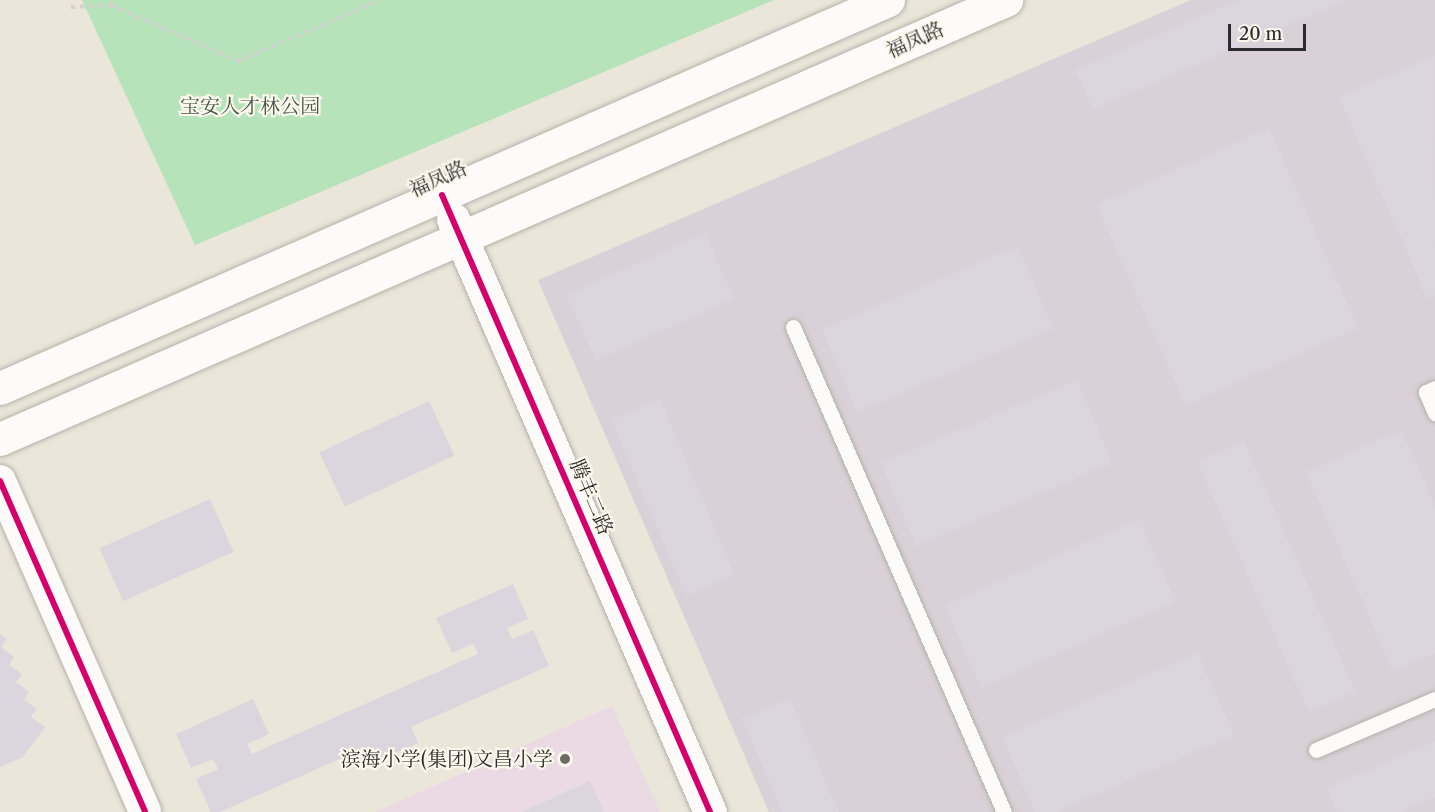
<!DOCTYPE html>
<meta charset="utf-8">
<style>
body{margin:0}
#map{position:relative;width:1435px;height:812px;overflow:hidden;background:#eae6d9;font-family:"Libre Caslon Text","Noto Serif SC",serif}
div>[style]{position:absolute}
.built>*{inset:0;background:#ebdae3}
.industrial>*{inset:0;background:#d9d1d7}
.green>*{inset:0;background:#b7e3ba}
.building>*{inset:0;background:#dbd6de;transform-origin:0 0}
.path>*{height:4px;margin-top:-2px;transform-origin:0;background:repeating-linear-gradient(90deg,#d4d2cf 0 4.5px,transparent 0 9px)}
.roads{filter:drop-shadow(0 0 2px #b5b2aa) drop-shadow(0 0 2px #b5b2aa)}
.lane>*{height:15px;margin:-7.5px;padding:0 7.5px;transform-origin:7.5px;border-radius:7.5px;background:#fcfbf9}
.street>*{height:32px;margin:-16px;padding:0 16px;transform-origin:16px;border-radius:16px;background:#fcfbf9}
.secondary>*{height:33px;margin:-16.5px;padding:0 16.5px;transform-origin:16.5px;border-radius:16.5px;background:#fcfbf9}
.cycleway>*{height:6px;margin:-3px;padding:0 3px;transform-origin:3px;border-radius:3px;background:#d6006c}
.dots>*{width:16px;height:16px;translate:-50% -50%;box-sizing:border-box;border:3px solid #fbf7ec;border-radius:50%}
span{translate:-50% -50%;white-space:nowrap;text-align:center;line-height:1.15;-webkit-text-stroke:4.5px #fbf7ec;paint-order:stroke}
.street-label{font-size:20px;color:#2b2b2b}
.park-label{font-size:20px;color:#445848}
.poi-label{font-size:20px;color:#2b2b2b}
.right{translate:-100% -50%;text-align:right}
.scale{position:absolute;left:1228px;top:24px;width:78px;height:27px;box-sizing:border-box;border:3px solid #2b2b2b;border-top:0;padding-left:8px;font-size:18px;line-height:21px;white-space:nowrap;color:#2b2b2b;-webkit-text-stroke:4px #fbf7ec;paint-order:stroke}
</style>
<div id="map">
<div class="built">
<i style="clip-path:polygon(612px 706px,660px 812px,376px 812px)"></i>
</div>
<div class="industrial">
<i style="clip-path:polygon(1191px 0,1435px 0,1435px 812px,769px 812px,538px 280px)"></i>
</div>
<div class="green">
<i style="clip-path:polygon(82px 0,774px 0,195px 245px)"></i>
</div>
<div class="building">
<i style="clip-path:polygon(1238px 0,1346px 0,1093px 109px,1076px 70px)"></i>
<i style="clip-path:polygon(1434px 56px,1435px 295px,1427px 298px,1339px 97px)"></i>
<i style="left:1269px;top:128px;width:219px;height:189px;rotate:66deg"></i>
<i style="left:705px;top:233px;width:72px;height:152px;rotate:66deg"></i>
<i style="left:1018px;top:246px;width:90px;height:213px;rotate:67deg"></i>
<i style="left:1077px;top:380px;width:90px;height:213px;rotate:67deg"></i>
<i style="left:660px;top:399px;width:191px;height:53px;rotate:67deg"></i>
<i style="left:429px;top:401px;width:60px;height:121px;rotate:65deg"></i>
<i style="clip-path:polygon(1402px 430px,1435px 506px,1435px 653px,1393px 672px,1306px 472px)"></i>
<i style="left:1244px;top:441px;width:274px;height:51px;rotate:66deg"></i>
<i style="left:210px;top:499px;width:58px;height:121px;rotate:66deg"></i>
<i style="left:1139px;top:519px;width:90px;height:213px;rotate:66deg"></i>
<i style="clip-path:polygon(513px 584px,528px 619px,507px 628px,512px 639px,533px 630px,549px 666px,411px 727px,418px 743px,358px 769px,351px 754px,220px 812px,211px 812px,196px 779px,218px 769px,213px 759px,191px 768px,176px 734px,253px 699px,269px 734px,247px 744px,252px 754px,478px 654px,473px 644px,452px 653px,436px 618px)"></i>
<i style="clip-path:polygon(0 634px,7px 639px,1px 647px,14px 657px,9px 665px,22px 674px,16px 682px,29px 692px,24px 700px,37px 709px,31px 717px,45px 727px,23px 757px,0 767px)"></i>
<i style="clip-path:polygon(1198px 653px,1234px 735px,1055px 812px,1035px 812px,1002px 737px)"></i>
<i style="clip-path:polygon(790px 699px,839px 812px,782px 812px,742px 719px)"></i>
<i style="clip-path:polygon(1435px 741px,1435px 797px,1400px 812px,1337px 812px,1327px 788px)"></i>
<i style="clip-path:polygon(590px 781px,604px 812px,522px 812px)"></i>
</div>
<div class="path">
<i style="left:71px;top:7px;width:40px;rotate:-2.9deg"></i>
<i style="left:111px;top:5px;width:139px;rotate:23.8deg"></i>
<i style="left:238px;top:61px;width:155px;rotate:-23.1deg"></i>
</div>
<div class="roads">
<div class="lane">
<i style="left:793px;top:327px;width:529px;rotate:66.49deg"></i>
<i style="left:1435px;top:388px;width:10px;rotate:156deg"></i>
<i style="left:1426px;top:392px;width:23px;rotate:67deg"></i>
<i style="left:1316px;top:750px;width:129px;rotate:-23.2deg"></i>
</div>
<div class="street">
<i style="left:0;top:481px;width:361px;rotate:66.3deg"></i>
</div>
<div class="secondary">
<i style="left:453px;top:219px;width:646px;rotate:66.57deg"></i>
<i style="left:0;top:388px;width:969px;rotate:-23.6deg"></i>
<i style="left:0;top:439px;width:1098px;rotate:-23.58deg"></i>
</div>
</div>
<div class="cycleway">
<i style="left:442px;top:195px;width:673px;rotate:66.52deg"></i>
<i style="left:0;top:481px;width:361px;rotate:66.3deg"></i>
</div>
<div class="dots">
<i style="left:565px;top:759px;background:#6e6c68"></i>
</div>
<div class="street-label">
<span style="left:915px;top:40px;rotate:-24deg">福凤路</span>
<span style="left:438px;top:179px;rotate:-24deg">福凤路</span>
<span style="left:591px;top:497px;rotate:67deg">腾丰二路</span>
</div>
<div class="park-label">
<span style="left:250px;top:106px">宝安人才林公园</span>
</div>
<div class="poi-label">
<span class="right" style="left:553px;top:759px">滨海小学(集团)文昌小学</span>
</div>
<div class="scale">20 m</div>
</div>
